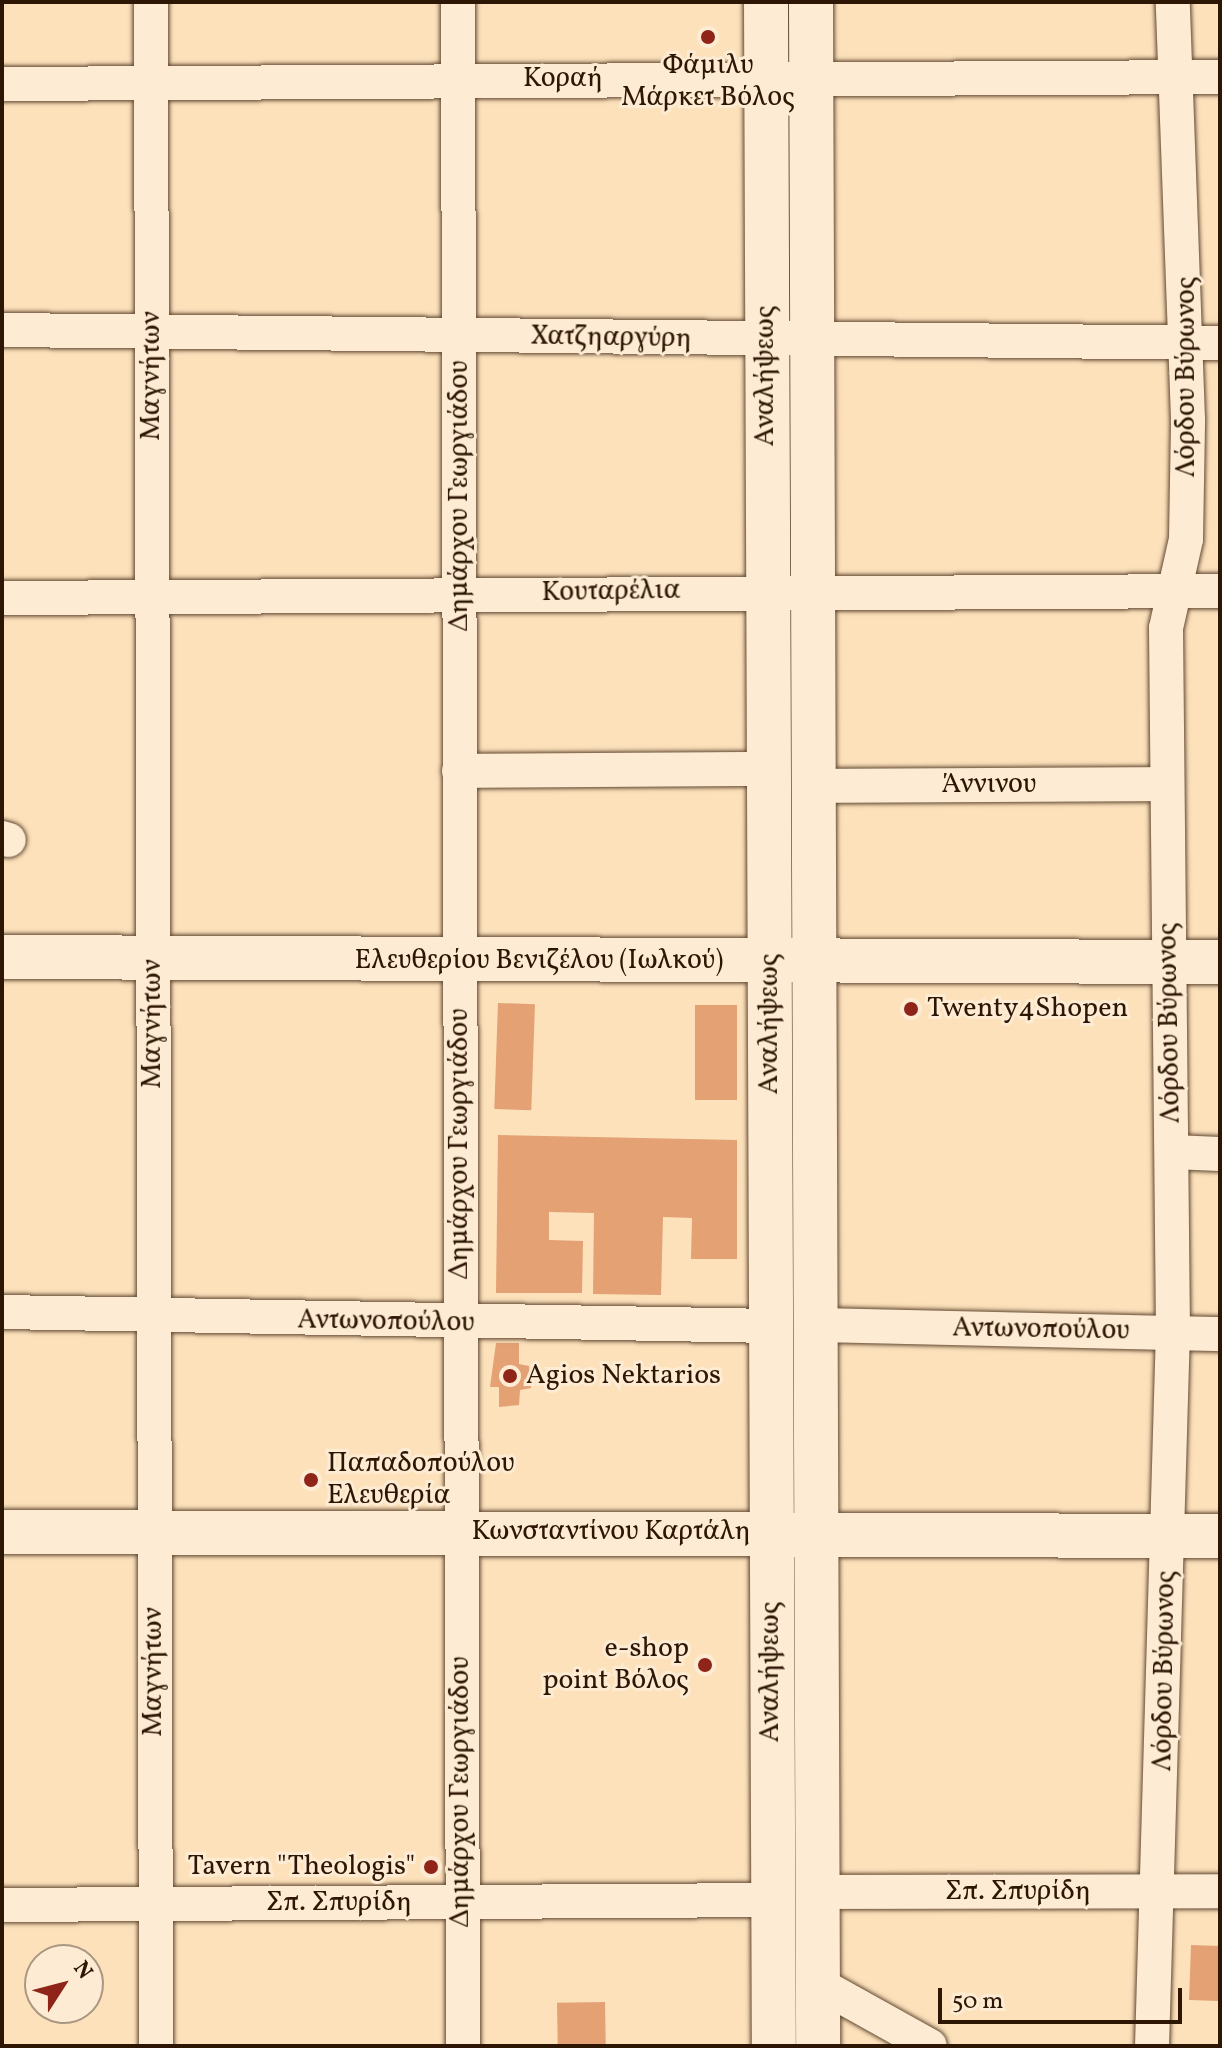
<!DOCTYPE html>
<meta charset="utf-8">
<style>
body{margin:0}
#map{position:relative;width:1222px;height:2048px;overflow:hidden;background:#fce1bb;font-family:Vollkorn,serif}
div>[style]{position:absolute}
.building>*{inset:0;background:#e3a174;transform-origin:0 0}
.roads{filter:drop-shadow(0 0 2px #624932) drop-shadow(0 0 2px #624932)}
.street>*{height:34px;margin:-17px;padding:0 17px;transform-origin:17px;border-radius:17px;background:#fdecd3}
.secondary>*{height:44px;margin:-22px;padding:0 22px;transform-origin:22px;border-radius:22px;background:#fdecd3}
.dots>*{width:22px;height:22px;translate:-50% -50%;box-sizing:border-box;border:4px solid #fdecd3;border-radius:50%}
span{translate:-50% -50%;white-space:nowrap;text-align:center;line-height:1.15;-webkit-text-stroke:6px #fdecd3;paint-order:stroke}
.poi-label{font-size:28px;color:#2e1605}
.left{translate:0 -50%;text-align:left}
.right{translate:-100% -50%;text-align:right}
.street-label{font-size:28px;color:#2e1605}
.frame{position:absolute;inset:0;border:4px solid #2e1605;pointer-events:none}
.north{position:absolute;left:24px;top:1944px;width:80px;height:80px;box-sizing:border-box;background:#fdecd3;border:2px solid #aa9681;border-radius:50%;rotate:54deg;font-size:22px;font-weight:700;line-height:32px;text-align:center;color:#2e1605}
.north::after{content:'';display:block;margin:auto;width:28px;height:36px;background:#8f2418;clip-path:polygon(50% 0,100% 100%,50% 72%,0 100%)}
.scale{position:absolute;left:938px;top:1988px;width:244px;height:36px;box-sizing:border-box;border:4px solid #2e1605;border-top:0;padding-left:10px;font-size:24px;line-height:28px;white-space:nowrap;color:#2e1605;-webkit-text-stroke:6px #fdecd3;paint-order:stroke}
</style>
<div id="map">
<div class="building">
<i style="left:498px;top:1003px;width:37px;height:106px;rotate:2deg"></i>
<i style="left:695px;top:1005px;width:42px;height:95px"></i>
<i style="clip-path:polygon(498px 1135px,737px 1140px,737px 1259px,691px 1259px,692px 1218px,663px 1217px,661px 1295px,593px 1294px,594px 1213px,549px 1212px,549px 1240px,583px 1241px,582px 1293px,496px 1293px)"></i>
<i style="clip-path:polygon(496px 1343px,519px 1343px,519px 1364px,529px 1366px,531px 1388px,520px 1390px,519px 1405px,499px 1407px,499px 1387px,490px 1387px)"></i>
<i style="left:1191px;top:1945px;width:29px;height:55px;rotate:2deg"></i>
<i style="left:605px;top:2002px;width:44px;height:48px;rotate:89deg"></i>
</div>
<div class="roads">
<div class="street">
<i style="left:151px;top:2px;width:2044px;rotate:89.86deg"></i>
<i style="left:458px;top:2px;width:2044px;rotate:89.86deg"></i>
<i style="left:2px;top:84px;width:1218px;rotate:-0.33deg"></i>
<i style="left:2px;top:330px;width:1218px;rotate:0.61deg"></i>
<i style="left:2px;top:598px;width:1218px;rotate:-0.33deg"></i>
<i style="left:459px;top:771px;width:308px;rotate:-0.4deg"></i>
<i style="left:811px;top:786px;width:356px;rotate:-0.3deg"></i>
<i style="left:2px;top:838px;width:7px;rotate:16deg"></i>
<i style="left:1173px;top:1152px;width:47px;rotate:2.4deg"></i>
<i style="left:2px;top:1312px;width:768px;rotate:1.04deg"></i>
<i style="left:814px;top:1325px;width:406px;rotate:1.3deg"></i>
<i style="left:816px;top:1892px;width:404px;rotate:-0.1deg"></i>
<i style="left:2px;top:1905px;width:770px;rotate:-0.37deg"></i>
<i style="left:817px;top:1983px;width:129px;rotate:29.1deg"></i>
<i style="left:1152px;top:2046px;width:714px;rotate:-88.32deg"></i>
<i style="left:1173px;top:1332px;width:704px;rotate:-90.57deg"></i>
<i style="left:1166px;top:628px;width:91px;rotate:-77.3deg"></i>
<i style="left:1186px;top:539px;width:120px;rotate:-89deg"></i>
<i style="left:1188px;top:419px;width:417px;rotate:-92.1deg"></i>
</div>
<div class="secondary">
<i style="left:766px;top:2px;width:2044px;rotate:89.78deg"></i>
<i style="left:811px;top:2px;width:2044px;rotate:89.8deg"></i>
<i style="left:2px;top:957px;width:1218px;rotate:0.24deg"></i>
<i style="left:2px;top:1532px;width:1218px;rotate:0.19deg"></i>
</div>
</div>
<div class="dots">
<i style="left:708px;top:37px;background:#8f2418"></i>
<i style="left:911px;top:1009px;background:#8f2418"></i>
<i style="left:510px;top:1376px;background:#8f2418"></i>
<i style="left:311px;top:1480px;background:#8f2418"></i>
<i style="left:705px;top:1665px;background:#8f2418"></i>
<i style="left:431px;top:1867px;background:#8f2418"></i>
</div>
<div class="poi-label">
<span style="left:708px;top:82px">Φάμιλυ<br>Μάρκετ Βόλος</span>
<span class="left" style="left:927px;top:1009px">Twenty4Shopen</span>
<span class="left" style="left:526px;top:1376px">Agios Nektarios</span>
<span class="left" style="left:327px;top:1480px">Παπαδοπούλου<br>Ελευθερία</span>
<span class="right" style="left:689px;top:1665px">e-shop<br>point Βόλος</span>
<span class="right" style="left:415px;top:1867px">Tavern "Theologis"</span>
</div>
<div class="street-label">
<span style="left:563px;top:79px">Κοραή</span>
<span style="left:611px;top:338px;rotate:1deg">Χατζηαργύρη</span>
<span style="left:152px;top:376px;rotate:-90deg">Μαγνήτων</span>
<span style="left:766px;top:376px;rotate:-90deg">Αναλήψεως</span>
<span style="left:1187px;top:377px;rotate:-90deg">Λόρδου Βύρωνος</span>
<span style="left:460px;top:496px;rotate:-90deg">Δημάρχου Γεωργιάδου</span>
<span style="left:611px;top:592px;rotate:-1deg">Κουταρέλια</span>
<span style="left:989px;top:785px">Άννινου</span>
<span style="left:539px;top:961px">Ελευθερίου Βενιζέλου (Ιωλκού)</span>
<span style="left:1170px;top:1023px;rotate:-91deg">Λόρδου Βύρωνος</span>
<span style="left:153px;top:1024px;rotate:-90deg">Μαγνήτων</span>
<span style="left:770px;top:1024px;rotate:-90deg">Αναλήψεως</span>
<span style="left:460px;top:1144px;rotate:-90deg">Δημάρχου Γεωργιάδου</span>
<span style="left:386px;top:1322px;rotate:1deg">Αντωνοπούλου</span>
<span style="left:1041px;top:1330px;rotate:1deg">Αντωνοπούλου</span>
<span style="left:611px;top:1532px">Κωνσταντίνου Καρτάλη</span>
<span style="left:1165px;top:1671px;rotate:-89deg">Λόρδου Βύρωνος</span>
<span style="left:154px;top:1672px;rotate:-90deg">Μαγνήτων</span>
<span style="left:771px;top:1672px;rotate:-90deg">Αναλήψεως</span>
<span style="left:461px;top:1792px;rotate:-90deg">Δημάρχου Γεωργιάδου</span>
<span style="left:1018px;top:1892px">Σπ. Σπυρίδη</span>
<span style="left:339px;top:1903px">Σπ. Σπυρίδη</span>
</div>
<div class="frame"></div>
<div class="north">N</div>
<div class="scale">50 m</div>
</div>
